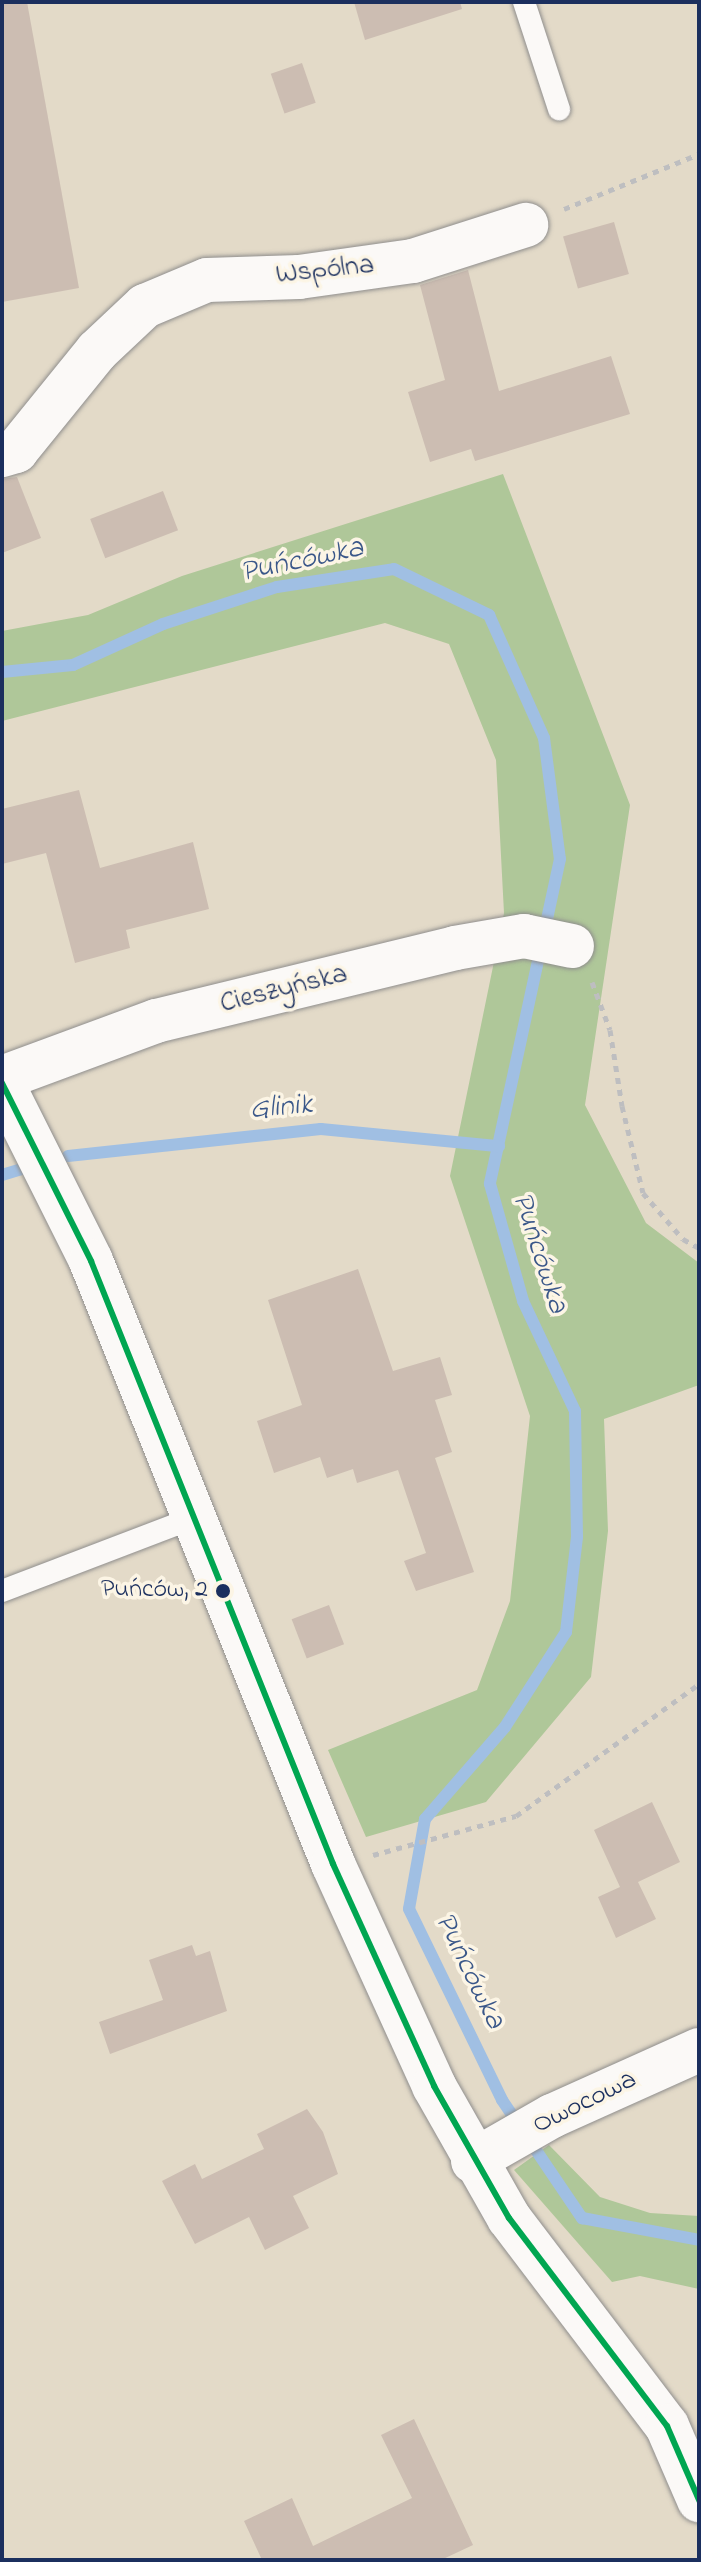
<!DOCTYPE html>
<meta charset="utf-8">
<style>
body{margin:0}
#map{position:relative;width:701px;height:2562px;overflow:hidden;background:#e3dac8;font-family:"Indie Flower",sans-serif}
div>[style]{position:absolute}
.forest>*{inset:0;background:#afc799}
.stream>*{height:12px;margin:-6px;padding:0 6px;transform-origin:6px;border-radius:6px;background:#a0bfe3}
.building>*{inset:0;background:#ccbdb2;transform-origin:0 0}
.path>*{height:5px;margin-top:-2.5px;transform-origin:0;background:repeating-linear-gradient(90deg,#bebec0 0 6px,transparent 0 12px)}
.roads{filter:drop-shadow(0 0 2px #8f8e8d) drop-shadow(0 0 2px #8f8e8d)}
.service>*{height:22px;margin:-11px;padding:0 11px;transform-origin:11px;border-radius:11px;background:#fbf9f7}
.minor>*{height:44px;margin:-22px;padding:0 22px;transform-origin:22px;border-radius:22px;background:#fbf9f7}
.tertiary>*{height:44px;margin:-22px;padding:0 22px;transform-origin:22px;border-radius:22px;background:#fbf9f7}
.bus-1>*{height:6px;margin:-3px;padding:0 3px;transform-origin:3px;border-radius:3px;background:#00a651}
.dots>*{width:22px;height:22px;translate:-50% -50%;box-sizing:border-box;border:4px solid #fcf5e5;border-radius:50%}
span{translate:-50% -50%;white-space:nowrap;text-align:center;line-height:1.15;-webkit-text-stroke:7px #fcf5e5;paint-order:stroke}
.bus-label{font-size:26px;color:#1b2f5e}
.right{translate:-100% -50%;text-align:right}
.street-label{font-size:28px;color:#1b2f5e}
.water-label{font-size:30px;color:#3a5789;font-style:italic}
.frame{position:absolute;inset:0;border:4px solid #1b2f5e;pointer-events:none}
</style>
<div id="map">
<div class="forest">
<i style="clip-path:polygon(503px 474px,630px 805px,585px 1105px,646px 1223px,699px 1263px,699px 1385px,604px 1419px,608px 1531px,591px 1677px,486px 1802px,366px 1837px,328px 1750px,477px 1690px,510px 1601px,530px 1416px,450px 1176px,504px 913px,496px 760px,449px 644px,385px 623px,2px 721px,2px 631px,88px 615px,182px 576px)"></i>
<i style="clip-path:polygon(549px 2145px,600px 2197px,650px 2213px,699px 2216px,699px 2289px,640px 2276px,612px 2282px,514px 2170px)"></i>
</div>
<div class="stream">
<i style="left:2px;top:672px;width:71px;rotate:-5.6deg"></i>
<i style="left:73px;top:665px;width:99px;rotate:-24.5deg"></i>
<i style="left:163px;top:624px;width:120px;rotate:-18deg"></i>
<i style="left:277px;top:587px;width:118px;rotate:-8.7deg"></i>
<i style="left:394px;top:569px;width:106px;rotate:25.8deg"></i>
<i style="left:489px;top:615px;width:135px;rotate:65.9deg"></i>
<i style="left:544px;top:738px;width:122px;rotate:82.5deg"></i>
<i style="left:560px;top:859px;width:332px;rotate:102.2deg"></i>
<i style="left:490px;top:1184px;width:122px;rotate:74.2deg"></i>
<i style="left:523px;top:1301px;width:122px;rotate:64.7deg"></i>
<i style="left:575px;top:1411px;width:126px;rotate:89.1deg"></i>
<i style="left:577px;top:1537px;width:96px;rotate:96.6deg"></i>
<i style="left:566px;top:1632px;width:113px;rotate:122.7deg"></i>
<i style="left:505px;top:1727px;width:122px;rotate:131deg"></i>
<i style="left:425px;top:1819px;width:91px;rotate:100.1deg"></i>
<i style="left:409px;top:1909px;width:212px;rotate:64deg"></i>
<i style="left:502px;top:2100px;width:143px;rotate:55.9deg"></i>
<i style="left:582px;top:2218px;width:119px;rotate:10.6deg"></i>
<i style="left:68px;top:1156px;width:254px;rotate:-6.1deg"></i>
<i style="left:321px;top:1129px;width:179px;rotate:5.5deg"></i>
<i style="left:2px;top:1175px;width:24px;rotate:-17deg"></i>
</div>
<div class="building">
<i style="clip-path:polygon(2px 2px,27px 2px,79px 288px,2px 302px)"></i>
<i style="clip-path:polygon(354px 2px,460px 2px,462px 9px,365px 40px)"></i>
<i style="left:302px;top:63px;width:42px;height:33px;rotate:71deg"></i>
<i style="left:614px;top:222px;width:54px;height:53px;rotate:74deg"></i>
<i style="clip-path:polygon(468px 270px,499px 391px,611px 356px,630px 414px,475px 461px,471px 449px,430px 462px,408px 392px,445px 380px,420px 285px)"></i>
<i style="clip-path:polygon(17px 477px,41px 538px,2px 553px,2px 479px)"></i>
<i style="left:163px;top:491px;width:42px;height:78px;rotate:69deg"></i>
<i style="clip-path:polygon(79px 790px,100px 868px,193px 842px,209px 909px,126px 930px,130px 948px,75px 963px,46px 853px,2px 864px,2px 809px)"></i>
<i style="clip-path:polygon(358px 1269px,393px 1371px,440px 1357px,452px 1395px,435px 1400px,452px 1452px,435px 1458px,474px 1572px,416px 1591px,404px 1561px,426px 1553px,398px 1470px,357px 1483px,353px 1469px,327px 1478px,320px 1457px,274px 1473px,257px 1421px,302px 1405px,268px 1300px)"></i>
<i style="left:329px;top:1605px;width:42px;height:40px;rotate:69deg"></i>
<i style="clip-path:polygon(652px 1802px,680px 1862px,638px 1882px,656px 1919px,616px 1938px,598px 1897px,620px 1887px,594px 1830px)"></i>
<i style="clip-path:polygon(192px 1945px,196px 1956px,210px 1951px,227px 2011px,110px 2054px,99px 2022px,163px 2000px,149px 1960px)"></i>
<i style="clip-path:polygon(307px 2109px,323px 2132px,338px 2174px,293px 2196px,309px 2228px,265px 2250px,249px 2217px,195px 2244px,162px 2181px,195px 2164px,202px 2179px,264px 2149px,257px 2134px)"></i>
<i style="clip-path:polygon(414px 2419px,473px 2545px,441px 2560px,262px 2560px,244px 2521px,292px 2498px,313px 2546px,412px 2498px,381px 2435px)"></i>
</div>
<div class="path">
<i style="left:564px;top:209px;width:146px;rotate:-22.2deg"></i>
<i style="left:592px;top:982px;width:51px;rotate:69.4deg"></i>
<i style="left:610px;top:1030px;width:77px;rotate:81deg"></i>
<i style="left:622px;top:1106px;width:89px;rotate:76.4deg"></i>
<i style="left:643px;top:1193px;width:61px;rotate:49deg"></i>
<i style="left:683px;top:1239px;width:18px;rotate:29deg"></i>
<i style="left:373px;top:1855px;width:148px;rotate:-15.3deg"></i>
<i style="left:516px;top:1816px;width:226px;rotate:-35.8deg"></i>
</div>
<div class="roads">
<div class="service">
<i style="left:524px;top:2px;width:113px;rotate:71.9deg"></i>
<i style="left:2px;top:1591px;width:202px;rotate:-20.9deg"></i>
</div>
<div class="minor">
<i style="left:2px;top:455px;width:15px;rotate:-16deg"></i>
<i style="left:16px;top:451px;width:129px;rotate:-51deg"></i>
<i style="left:97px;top:351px;width:66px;rotate:-43.2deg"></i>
<i style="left:145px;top:306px;width:67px;rotate:-22.8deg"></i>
<i style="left:207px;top:280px;width:92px;rotate:-1.9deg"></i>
<i style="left:299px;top:277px;width:115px;rotate:-8deg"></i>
<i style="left:413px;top:261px;width:119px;rotate:-17.7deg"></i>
<i style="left:2px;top:1078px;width:164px;rotate:-20.3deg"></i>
<i style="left:156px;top:1021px;width:308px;rotate:-13.7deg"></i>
<i style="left:455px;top:948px;width:70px;rotate:-9.9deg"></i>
<i style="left:524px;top:936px;width:49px;rotate:11.8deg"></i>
<i style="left:473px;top:2161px;width:91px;rotate:-29.7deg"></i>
<i style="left:552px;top:2116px;width:161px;rotate:-24.2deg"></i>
</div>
<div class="tertiary">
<i style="left:2px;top:1083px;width:199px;rotate:63.4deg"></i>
<i style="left:91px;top:1261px;width:650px;rotate:68.13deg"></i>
<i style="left:333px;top:1864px;width:244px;rotate:65.5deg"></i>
<i style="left:434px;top:2086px;width:152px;rotate:60.4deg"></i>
<i style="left:509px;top:2218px;width:261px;rotate:52.8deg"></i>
<i style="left:667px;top:2426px;width:81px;rotate:66.6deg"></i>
</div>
</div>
<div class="bus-1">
<i style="left:2px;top:1083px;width:199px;rotate:63.4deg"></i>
<i style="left:91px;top:1261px;width:650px;rotate:68.13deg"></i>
<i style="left:333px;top:1864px;width:244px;rotate:65.5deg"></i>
<i style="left:434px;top:2086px;width:152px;rotate:60.4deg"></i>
<i style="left:509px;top:2218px;width:261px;rotate:52.8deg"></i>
<i style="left:667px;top:2426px;width:81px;rotate:66.6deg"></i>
</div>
<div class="dots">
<i style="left:223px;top:1591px;background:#1b2f5e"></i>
</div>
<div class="bus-label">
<span class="right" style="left:208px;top:1591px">Puńców, 2</span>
</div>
<div class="street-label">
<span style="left:325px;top:271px;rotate:-6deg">Wspólna</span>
<span style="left:284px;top:990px;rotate:-14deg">Cieszyńska</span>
<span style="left:585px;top:2103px;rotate:-26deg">Owocowa</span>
</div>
<div class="water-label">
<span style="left:302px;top:561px;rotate:-12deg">Puńcówka</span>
<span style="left:281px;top:1108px;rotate:-5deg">Glinik</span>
<span style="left:539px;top:1253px;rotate:72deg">Puńcówka</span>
<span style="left:469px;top:1971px;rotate:64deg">Puńcówka</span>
</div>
<div class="frame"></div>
</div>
